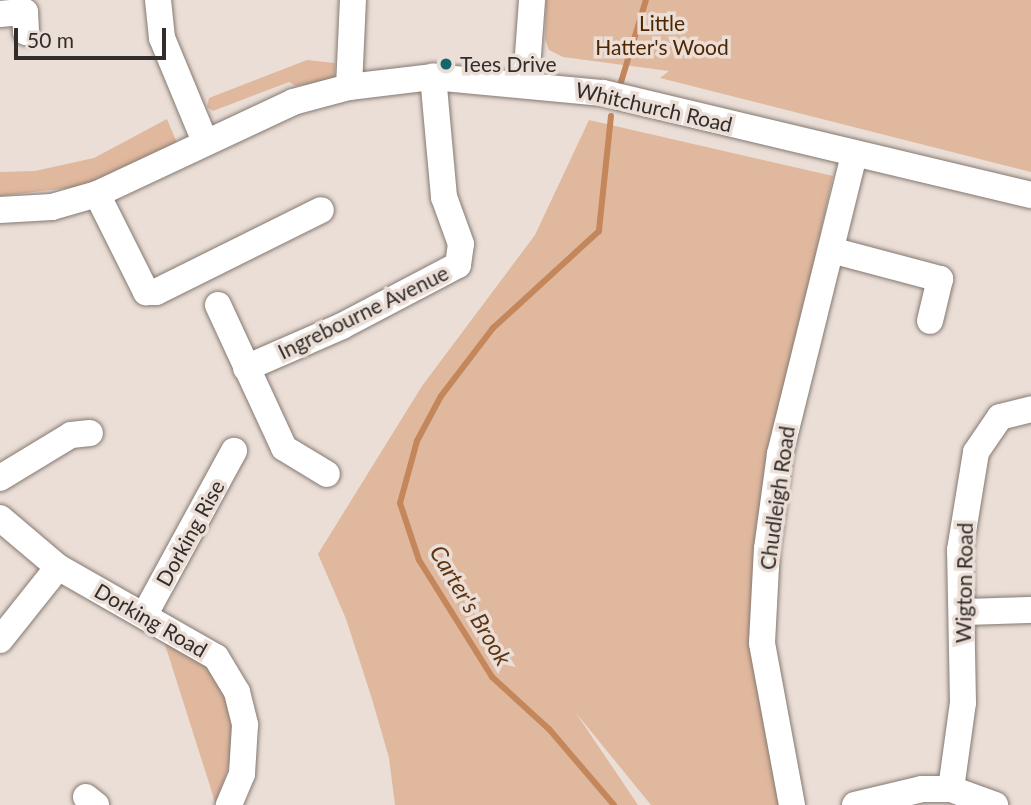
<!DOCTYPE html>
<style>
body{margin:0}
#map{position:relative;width:1031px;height:805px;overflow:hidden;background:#eaded6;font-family:Lato,sans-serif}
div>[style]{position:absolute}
.green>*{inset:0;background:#e0b89e}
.stream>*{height:6px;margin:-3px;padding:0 3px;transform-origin:3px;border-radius:3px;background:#c4865b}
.roads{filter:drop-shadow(0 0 2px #847972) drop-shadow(0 0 2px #847972)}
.minor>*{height:26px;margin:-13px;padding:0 13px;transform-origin:13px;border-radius:13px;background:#fff}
.dots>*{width:19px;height:19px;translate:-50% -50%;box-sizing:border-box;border:4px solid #eaded6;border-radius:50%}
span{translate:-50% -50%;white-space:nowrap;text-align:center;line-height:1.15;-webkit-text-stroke:7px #eaded6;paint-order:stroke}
.park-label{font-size:21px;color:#4f2602}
.poi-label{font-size:21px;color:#322d2a}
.left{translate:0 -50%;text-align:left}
.street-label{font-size:21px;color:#322d2a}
.water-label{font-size:23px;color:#5e3413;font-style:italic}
.scale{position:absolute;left:14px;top:28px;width:152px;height:32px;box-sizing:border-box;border:4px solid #322d2a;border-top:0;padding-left:9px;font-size:21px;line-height:24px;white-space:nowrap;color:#322d2a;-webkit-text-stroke:5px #eaded6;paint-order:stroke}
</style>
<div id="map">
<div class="green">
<i style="clip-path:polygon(546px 0,1031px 0,1031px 172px,660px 78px,669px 71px,563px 57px,549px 50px,545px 39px)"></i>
<i style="clip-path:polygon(307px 60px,335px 63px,334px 79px,296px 86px,289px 82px,213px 111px,207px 107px,209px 98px)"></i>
<i style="clip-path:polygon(167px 119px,177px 143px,84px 186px,0 196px,0 172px,35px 171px,94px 158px)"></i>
<i style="clip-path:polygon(589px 120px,833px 176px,758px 518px,749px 641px,782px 805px,651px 805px,576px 713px,638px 805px,395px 805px,389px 758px,372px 699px,346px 619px,318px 554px,422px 386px,535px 235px)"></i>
<i style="clip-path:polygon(162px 635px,209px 665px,221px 683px,234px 731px,229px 765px,216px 805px)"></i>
</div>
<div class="stream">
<i style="left:618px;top:92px;width:96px;rotate:-73.1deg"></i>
<i style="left:611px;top:116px;width:116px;rotate:96deg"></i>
<i style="left:599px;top:231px;width:144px;rotate:137.5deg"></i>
<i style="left:493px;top:328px;width:86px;rotate:127.4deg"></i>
<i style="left:441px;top:396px;width:51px;rotate:118.1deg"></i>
<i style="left:417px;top:441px;width:64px;rotate:105.3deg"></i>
<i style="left:400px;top:503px;width:60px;rotate:71.6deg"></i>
<i style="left:419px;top:560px;width:138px;rotate:58deg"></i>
<i style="left:492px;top:677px;width:77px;rotate:42.4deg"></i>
<i style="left:549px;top:729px;width:100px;rotate:49.5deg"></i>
</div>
<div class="roads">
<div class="minor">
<i style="left:158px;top:0;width:38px;rotate:84deg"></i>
<i style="left:162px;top:38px;width:113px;rotate:67.5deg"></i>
<i style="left:0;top:14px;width:25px;rotate:-5deg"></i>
<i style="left:25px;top:12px;width:20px;rotate:87deg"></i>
<i style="left:526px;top:82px;width:82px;rotate:-85.8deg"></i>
<i style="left:349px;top:87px;width:87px;rotate:-87.4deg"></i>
<i style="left:97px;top:194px;width:110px;rotate:63.4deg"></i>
<i style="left:146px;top:292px;width:10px"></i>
<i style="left:156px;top:292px;width:184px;rotate:-26.4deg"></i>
<i style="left:0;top:210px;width:52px;rotate:-3.3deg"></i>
<i style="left:52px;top:207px;width:47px;rotate:-16.1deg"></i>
<i style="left:97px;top:194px;width:217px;rotate:-25.1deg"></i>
<i style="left:293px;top:102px;width:58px;rotate:-15deg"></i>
<i style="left:349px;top:87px;width:85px;rotate:-6.8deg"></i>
<i style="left:433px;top:77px;width:171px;rotate:5.4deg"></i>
<i style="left:603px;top:93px;width:440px;rotate:13.4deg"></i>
<i style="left:831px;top:250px;width:113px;rotate:14.9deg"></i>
<i style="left:940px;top:279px;width:43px;rotate:103.4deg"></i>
<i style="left:218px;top:305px;width:157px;rotate:65.2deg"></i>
<i style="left:284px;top:448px;width:50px;rotate:31.2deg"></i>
<i style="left:246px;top:368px;width:105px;rotate:-23.6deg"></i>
<i style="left:342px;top:326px;width:131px;rotate:-27.7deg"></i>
<i style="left:458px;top:265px;width:21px;rotate:-82deg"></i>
<i style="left:461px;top:244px;width:50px;rotate:-109.9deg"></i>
<i style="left:444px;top:197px;width:121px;rotate:-95.2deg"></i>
<i style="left:0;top:478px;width:83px;rotate:-31.2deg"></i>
<i style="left:71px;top:435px;width:19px;rotate:-6deg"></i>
<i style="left:0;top:518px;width:76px;rotate:40.2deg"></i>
<i style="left:58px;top:567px;width:182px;rotate:29.7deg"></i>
<i style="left:216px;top:657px;width:41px;rotate:59deg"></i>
<i style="left:237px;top:692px;width:34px;rotate:76deg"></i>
<i style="left:245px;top:725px;width:49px;rotate:93.5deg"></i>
<i style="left:242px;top:774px;width:34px;rotate:113deg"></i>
<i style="left:963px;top:612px;width:68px;rotate:-1.7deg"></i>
<i style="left:145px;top:614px;width:186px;rotate:-61.4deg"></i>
<i style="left:0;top:640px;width:93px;rotate:-51.5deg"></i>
<i style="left:951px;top:789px;width:87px;rotate:-82.1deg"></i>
<i style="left:963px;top:703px;width:153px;rotate:-91.1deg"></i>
<i style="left:960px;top:550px;width:99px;rotate:-80.7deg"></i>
<i style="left:976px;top:452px;width:42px;rotate:-55.6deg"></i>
<i style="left:1000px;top:417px;width:32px;rotate:-14deg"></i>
<i style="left:86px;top:797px;width:13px;rotate:39deg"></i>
<i style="left:792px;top:805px;width:165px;rotate:-100.5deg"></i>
<i style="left:762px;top:643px;width:94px;rotate:-87deg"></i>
<i style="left:767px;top:549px;width:96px;rotate:-82.2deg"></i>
<i style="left:780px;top:454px;width:309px;rotate:-76.1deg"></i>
<i style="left:855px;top:805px;width:69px;rotate:-13.4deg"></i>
<i style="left:922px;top:789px;width:29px"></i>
<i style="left:951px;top:789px;width:47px;rotate:20deg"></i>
</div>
</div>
<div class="dots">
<i style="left:446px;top:64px;background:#16646c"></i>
</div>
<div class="park-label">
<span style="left:662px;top:35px">Little<br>Hatter's Wood</span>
</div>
<div class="poi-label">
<span class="left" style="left:460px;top:64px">Tees Drive</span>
</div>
<div class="street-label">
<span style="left:654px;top:107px;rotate:13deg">Whitchurch Road</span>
<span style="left:363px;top:312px;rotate:-26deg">Ingrebourne Avenue</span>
<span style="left:777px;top:498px;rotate:-82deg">Chudleigh Road</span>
<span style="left:190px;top:533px;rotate:-61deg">Dorking Rise</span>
<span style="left:964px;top:583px;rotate:-89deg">Wigton Road</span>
<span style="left:151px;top:620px;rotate:30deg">Dorking Road</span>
</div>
<div class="water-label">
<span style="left:471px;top:605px;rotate:59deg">Carter's Brook</span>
</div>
<div class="scale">50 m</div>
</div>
